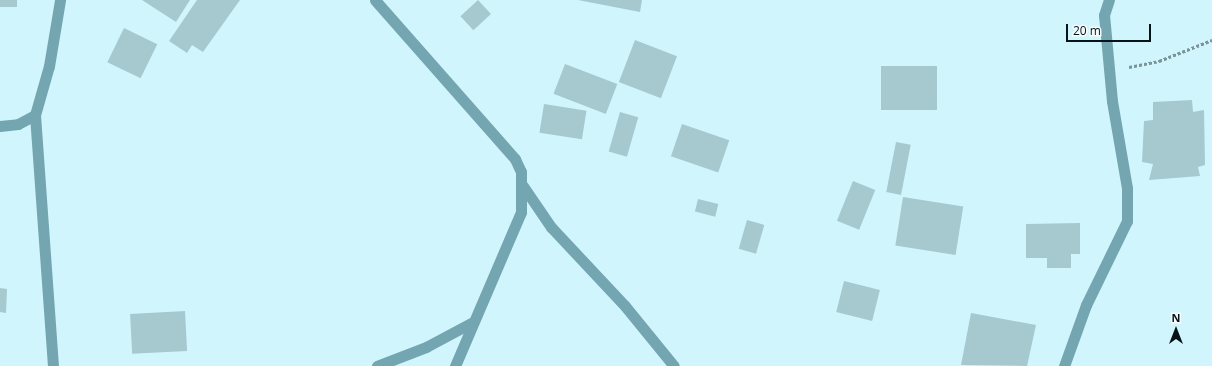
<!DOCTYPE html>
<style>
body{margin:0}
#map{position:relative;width:1212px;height:366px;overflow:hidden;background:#d1f5fc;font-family:"Open Sans",sans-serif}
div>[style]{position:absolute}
.building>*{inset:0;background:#a6c9d0;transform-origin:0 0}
.path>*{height:2.5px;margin-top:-1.25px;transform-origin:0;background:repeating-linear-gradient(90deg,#7a9499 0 3px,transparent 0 5px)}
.minor>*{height:11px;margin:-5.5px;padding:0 5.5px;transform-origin:5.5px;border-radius:5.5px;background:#73a6b0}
span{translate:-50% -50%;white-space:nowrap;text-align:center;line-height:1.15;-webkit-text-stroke:4px #f5fcfe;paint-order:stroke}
.north{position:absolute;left:1156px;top:310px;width:40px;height:40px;-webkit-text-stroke:3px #f5fcfe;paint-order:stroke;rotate:0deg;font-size:11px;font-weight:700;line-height:16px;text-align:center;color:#071417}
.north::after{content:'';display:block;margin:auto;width:14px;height:18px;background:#071417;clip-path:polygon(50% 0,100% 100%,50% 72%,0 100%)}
.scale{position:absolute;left:1066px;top:24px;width:85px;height:18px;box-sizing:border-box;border:2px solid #071417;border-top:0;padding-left:5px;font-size:12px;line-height:14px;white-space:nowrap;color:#071417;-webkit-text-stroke:3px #f5fcfe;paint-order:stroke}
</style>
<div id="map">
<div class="building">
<i style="left:0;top:0;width:17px;height:7px"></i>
<i style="clip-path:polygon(142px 0,190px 0,176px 22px)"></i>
<i style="clip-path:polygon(197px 0,240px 0,203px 52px,192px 45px,187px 53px,169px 41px)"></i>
<i style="left:478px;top:0;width:19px;height:24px;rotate:47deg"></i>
<i style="clip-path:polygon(578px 0,642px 0,640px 12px)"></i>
<i style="left:124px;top:28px;width:37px;height:38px;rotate:26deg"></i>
<i style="left:635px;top:40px;width:45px;height:45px;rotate:21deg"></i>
<i style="left:565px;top:64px;width:56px;height:32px;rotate:21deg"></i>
<i style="left:937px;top:66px;width:44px;height:56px;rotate:90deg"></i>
<i style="clip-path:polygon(1192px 100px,1193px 112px,1204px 110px,1205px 165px,1198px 167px,1200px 176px,1149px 180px,1153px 164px,1142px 162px,1144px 121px,1153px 120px,1153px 102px)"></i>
<i style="left:544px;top:104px;width:43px;height:29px;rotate:9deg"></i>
<i style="left:620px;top:112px;width:19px;height:41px;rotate:16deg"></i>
<i style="left:682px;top:124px;width:50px;height:34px;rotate:19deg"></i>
<i style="left:896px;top:142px;width:15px;height:51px;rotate:11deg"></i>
<i style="left:853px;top:181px;width:24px;height:43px;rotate:22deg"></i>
<i style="left:903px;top:197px;width:61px;height:49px;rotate:9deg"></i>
<i style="left:698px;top:199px;width:21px;height:13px;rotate:14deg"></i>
<i style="left:747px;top:220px;width:18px;height:30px;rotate:16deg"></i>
<i style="clip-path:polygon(1080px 223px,1080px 254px,1071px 254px,1071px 268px,1047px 268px,1047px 258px,1026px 258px,1026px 224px)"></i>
<i style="left:844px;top:281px;width:37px;height:32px;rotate:14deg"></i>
<i style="clip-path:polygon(0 288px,7px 289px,6px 313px,0 312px)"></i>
<i style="left:185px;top:311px;width:40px;height:55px;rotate:87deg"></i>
<i style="clip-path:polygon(971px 313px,1036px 325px,1027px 366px,961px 365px)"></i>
</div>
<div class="path">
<i style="left:1129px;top:67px;width:31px;rotate:-11deg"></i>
<i style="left:1159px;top:61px;width:57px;rotate:-21.6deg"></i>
</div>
<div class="minor">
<i style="left:375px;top:0;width:212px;rotate:48.6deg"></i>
<i style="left:515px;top:159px;width:14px;rotate:65deg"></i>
<i style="left:521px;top:172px;width:40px;rotate:90deg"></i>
<i style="left:521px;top:212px;width:168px;rotate:113.2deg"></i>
<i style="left:35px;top:115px;width:252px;rotate:85.9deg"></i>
<i style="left:0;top:126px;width:18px;rotate:-6deg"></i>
<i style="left:18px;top:124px;width:19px;rotate:-28deg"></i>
<i style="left:35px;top:115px;width:51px;rotate:-74.1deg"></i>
<i style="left:49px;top:66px;width:67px;rotate:-80.5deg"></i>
<i style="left:523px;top:186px;width:50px;rotate:55.7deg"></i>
<i style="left:551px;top:227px;width:108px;rotate:46.9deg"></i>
<i style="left:625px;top:306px;width:77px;rotate:50.8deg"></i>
<i style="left:377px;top:366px;width:53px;rotate:-21.2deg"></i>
<i style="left:426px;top:347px;width:51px;rotate:-28.1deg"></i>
<i style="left:1064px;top:366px;width:65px;rotate:-70.2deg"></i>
<i style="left:1086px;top:305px;width:93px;rotate:-64deg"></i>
<i style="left:1127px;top:221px;width:33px;rotate:-90deg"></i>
<i style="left:1127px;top:188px;width:88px;rotate:-99.8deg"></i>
<i style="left:1112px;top:101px;width:86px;rotate:-95.3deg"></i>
<i style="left:1104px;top:15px;width:16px;rotate:-72deg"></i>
</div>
<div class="north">N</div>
<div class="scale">20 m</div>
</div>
